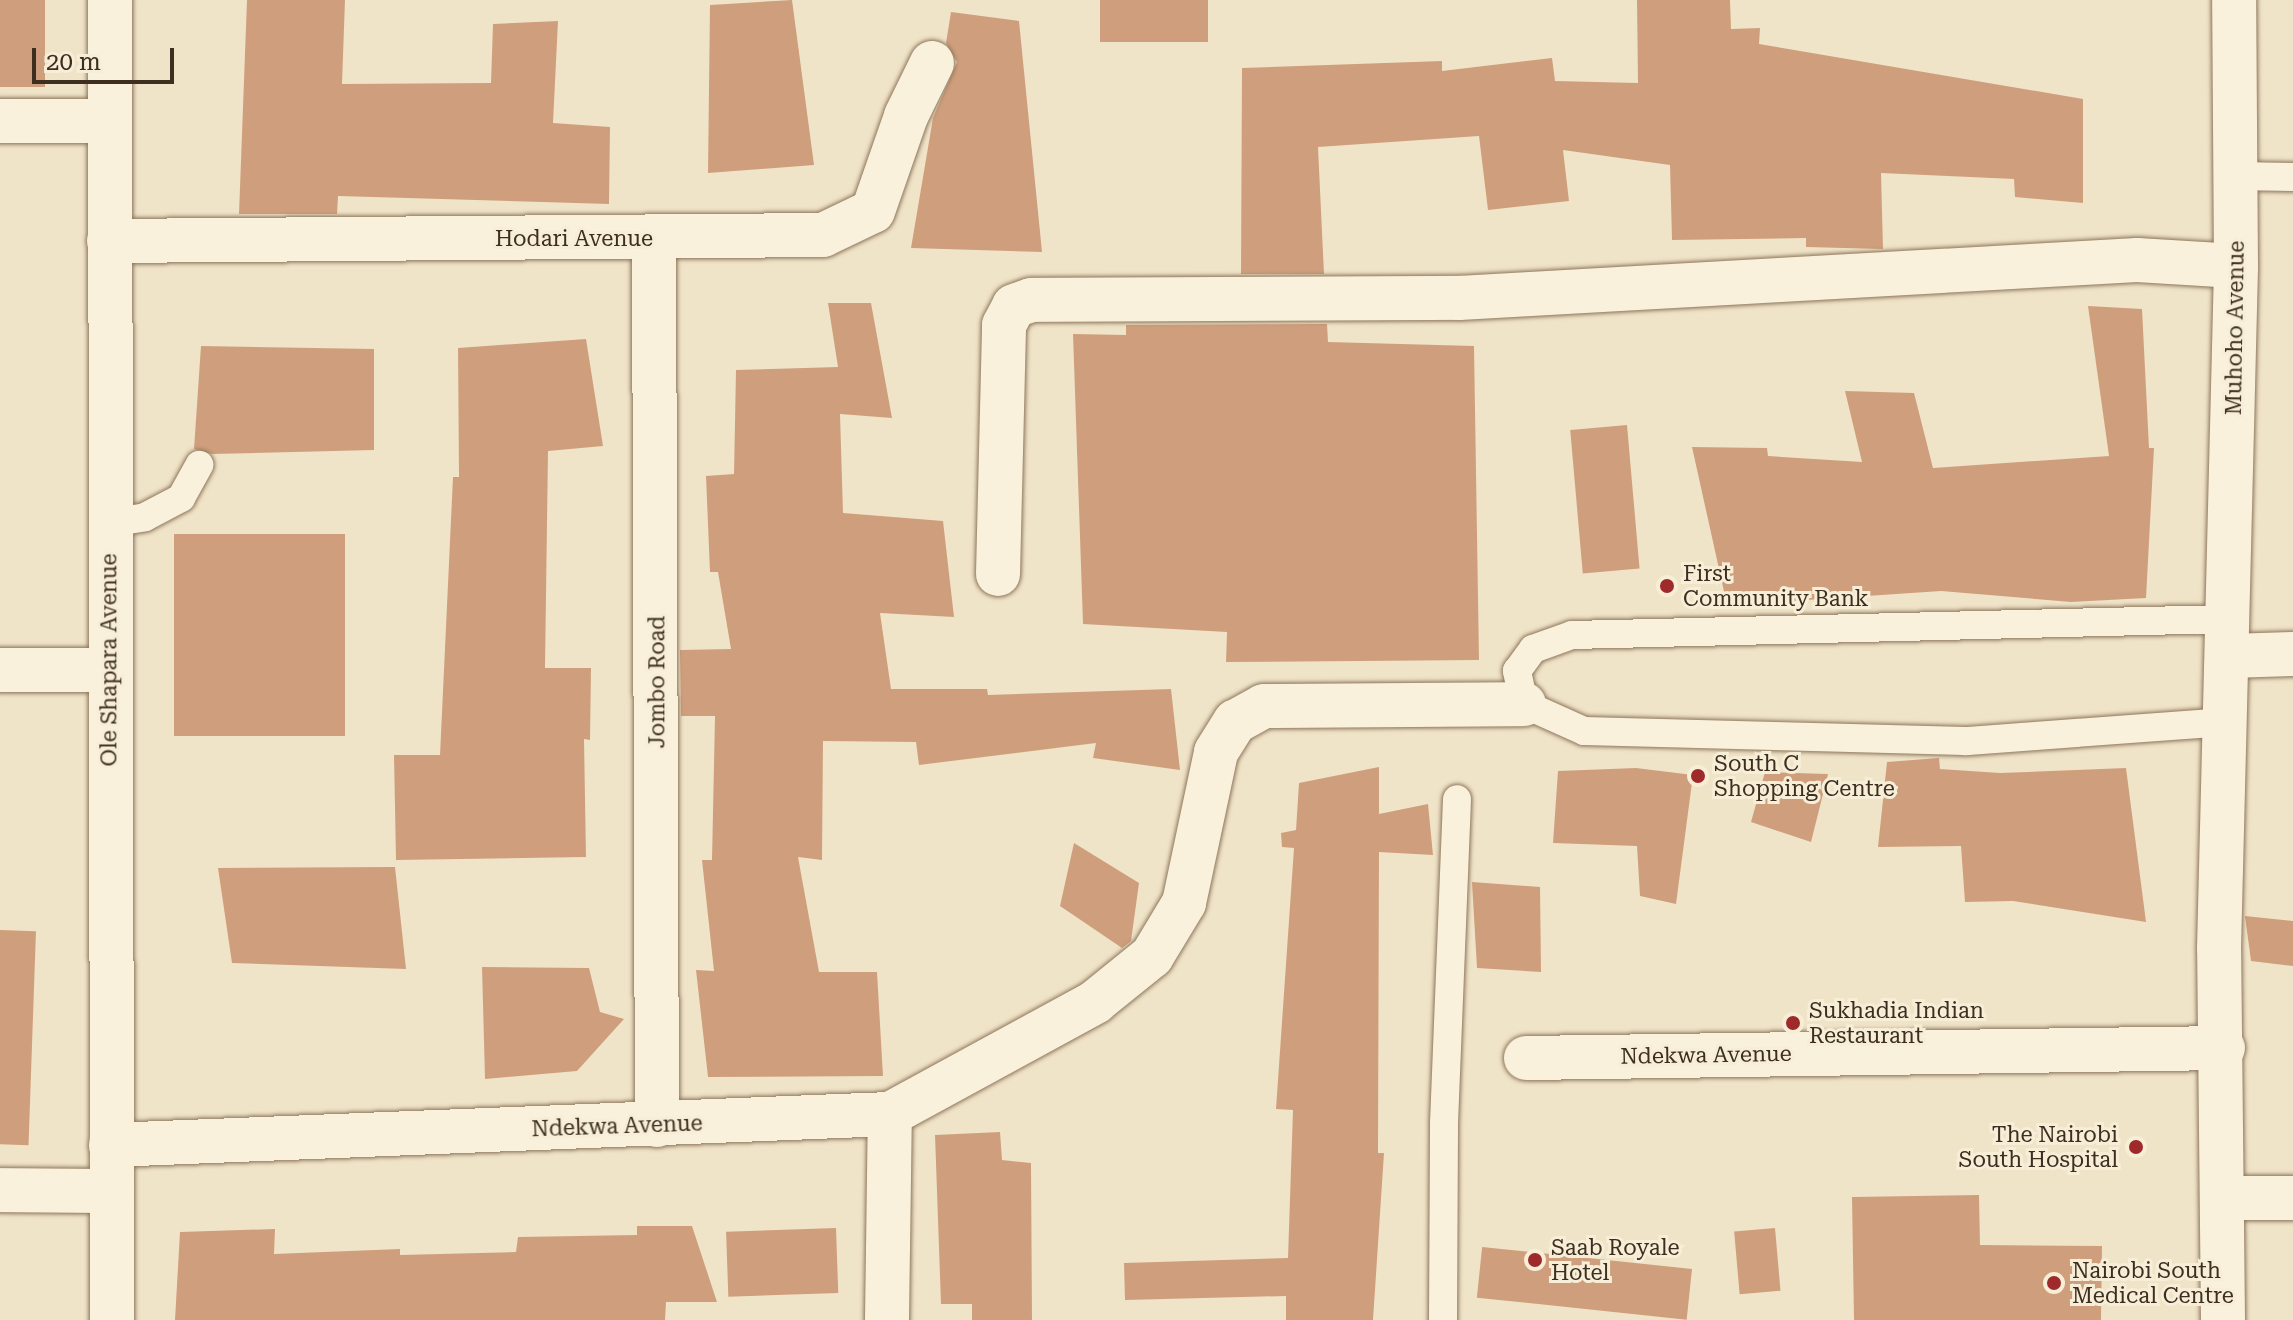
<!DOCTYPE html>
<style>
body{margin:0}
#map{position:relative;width:2293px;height:1320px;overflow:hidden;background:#f0e4c8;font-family:"Roboto Serif",serif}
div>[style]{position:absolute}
.building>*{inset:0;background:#cf9f7d;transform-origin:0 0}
.roads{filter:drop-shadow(0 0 2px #8d765c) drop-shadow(0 0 2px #8d765c)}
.lane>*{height:28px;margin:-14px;padding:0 14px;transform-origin:14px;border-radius:14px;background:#faf1dc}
.street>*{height:44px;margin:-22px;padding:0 22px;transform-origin:22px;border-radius:22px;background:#faf1dc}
.dots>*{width:22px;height:22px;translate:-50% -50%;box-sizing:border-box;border:4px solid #f7eed8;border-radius:50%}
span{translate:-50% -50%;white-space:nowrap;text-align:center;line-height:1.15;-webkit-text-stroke:6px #f7eed8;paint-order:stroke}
.street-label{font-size:22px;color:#3d2e20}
.poi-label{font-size:22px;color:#3d2e20}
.left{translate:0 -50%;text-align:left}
.right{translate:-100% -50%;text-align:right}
.scale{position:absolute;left:32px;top:48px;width:142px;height:36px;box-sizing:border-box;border:4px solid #3d2e20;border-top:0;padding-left:10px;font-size:24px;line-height:28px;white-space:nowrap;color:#3d2e20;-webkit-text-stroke:6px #f7eed8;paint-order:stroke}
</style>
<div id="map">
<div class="building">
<i style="left:0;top:0;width:45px;height:87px"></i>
<i style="clip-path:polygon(247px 0,345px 0,342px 84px,491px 83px,493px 24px,558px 21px,553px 123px,610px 127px,609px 204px,338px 196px,337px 214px,239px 214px)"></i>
<i style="clip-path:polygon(792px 0,814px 165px,708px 173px,710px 5px)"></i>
<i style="left:1100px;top:0;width:108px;height:42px"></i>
<i style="clip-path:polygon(1637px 0,1730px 0,1731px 29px,1760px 28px,1759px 44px,2083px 99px,2083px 203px,2015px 197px,2014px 179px,1881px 173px,1883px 249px,1806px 247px,1806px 238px,1672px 240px,1670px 165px,1563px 150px,1569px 201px,1488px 210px,1479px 136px,1318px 147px,1324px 274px,1241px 274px,1242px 68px,1442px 61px,1442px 71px,1552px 58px,1555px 81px,1638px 83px)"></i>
<i style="clip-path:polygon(951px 12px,1019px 21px,1042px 252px,911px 248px,933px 118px,957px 62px,946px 43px)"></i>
<i style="clip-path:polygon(828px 303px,871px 303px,892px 418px,840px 414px,843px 513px,943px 521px,954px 617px,880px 613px,891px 689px,987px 689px,988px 695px,1171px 689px,1180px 770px,1093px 758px,1096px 743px,919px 765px,916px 742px,823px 741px,822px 860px,798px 857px,819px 972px,877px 972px,883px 1076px,708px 1077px,696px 970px,714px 971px,702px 860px,712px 860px,715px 716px,681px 716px,680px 650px,731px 649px,718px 572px,710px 572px,706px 476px,734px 474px,736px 370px,838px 367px)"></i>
<i style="clip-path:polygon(2088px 306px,2142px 309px,2149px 448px,2154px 448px,2146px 598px,2071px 602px,1941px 591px,1792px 601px,1725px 596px,1692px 447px,1767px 448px,1768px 456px,1862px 462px,1845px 391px,1914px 393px,1933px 468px,2109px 456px)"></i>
<i style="clip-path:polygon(1327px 324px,1328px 342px,1474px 346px,1479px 660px,1226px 662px,1227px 632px,1083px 624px,1073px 334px,1126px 335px,1126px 325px)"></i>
<i style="clip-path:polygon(586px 339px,603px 446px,548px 451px,545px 668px,591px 668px,590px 740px,584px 739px,586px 857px,396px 860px,394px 755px,440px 755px,453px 477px,459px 477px,458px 348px)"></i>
<i style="clip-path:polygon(201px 346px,374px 349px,374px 450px,212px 454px,194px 449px)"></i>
<i style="left:1627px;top:425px;width:144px;height:57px;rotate:85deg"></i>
<i style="left:174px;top:534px;width:171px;height:202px"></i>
<i style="clip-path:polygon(1939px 758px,1940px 769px,2000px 773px,2126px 768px,2146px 922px,2013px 901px,1965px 902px,1961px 846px,1878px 847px,1887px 762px)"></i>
<i style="clip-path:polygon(1379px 767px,1379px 814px,1428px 804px,1433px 855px,1379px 852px,1378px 1153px,1384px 1153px,1373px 1320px,1286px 1320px,1286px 1296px,1125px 1300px,1124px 1263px,1288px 1258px,1293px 1110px,1276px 1109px,1294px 848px,1282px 847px,1281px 833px,1296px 830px,1299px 783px)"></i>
<i style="clip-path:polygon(1636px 768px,1693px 775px,1676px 904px,1640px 896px,1637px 846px,1553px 843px,1558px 771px)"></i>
<i style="clip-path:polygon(1765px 772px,1828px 774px,1811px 842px,1751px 822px)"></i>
<i style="clip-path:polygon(1074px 843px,1139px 883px,1131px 941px,1122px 948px,1060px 906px)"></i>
<i style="clip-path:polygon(395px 867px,406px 969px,232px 963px,218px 868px)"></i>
<i style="clip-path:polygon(1472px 882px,1540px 887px,1541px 972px,1477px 968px)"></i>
<i style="clip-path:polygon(2245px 916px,2293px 921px,2293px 966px,2251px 961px)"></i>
<i style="left:0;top:930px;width:36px;height:214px;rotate:2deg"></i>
<i style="clip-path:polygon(482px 967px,589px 968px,600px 1012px,624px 1019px,577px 1071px,485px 1079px)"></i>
<i style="clip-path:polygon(1000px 1132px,1002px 1160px,1031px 1163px,1032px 1320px,972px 1320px,972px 1304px,941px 1304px,935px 1135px)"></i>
<i style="clip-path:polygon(1979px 1195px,1980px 1245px,2102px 1246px,2101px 1320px,1854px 1320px,1852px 1197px)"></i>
<i style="clip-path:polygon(637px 1226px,692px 1226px,717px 1302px,666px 1302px,665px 1320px,175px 1320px,180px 1232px,275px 1229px,274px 1254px,400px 1249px,400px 1255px,516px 1252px,518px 1237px,637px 1235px)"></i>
<i style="left:836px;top:1228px;width:65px;height:110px;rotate:88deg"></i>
<i style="left:1775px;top:1228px;width:63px;height:41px;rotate:85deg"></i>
<i style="left:1692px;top:1269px;width:51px;height:211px;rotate:96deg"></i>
</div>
<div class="roads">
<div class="lane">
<i style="left:2236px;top:176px;width:57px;rotate:1deg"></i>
<i style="left:109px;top:523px;width:36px;rotate:-9deg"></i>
<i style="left:145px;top:517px;width:41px;rotate:-27.8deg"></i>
<i style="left:181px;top:498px;width:38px;rotate:-61deg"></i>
<i style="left:2226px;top:722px;width:262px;rotate:175.8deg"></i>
<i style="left:1965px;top:741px;width:381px;rotate:-178.5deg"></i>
<i style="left:1584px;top:731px;width:66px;rotate:-155.8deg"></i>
<i style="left:1524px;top:704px;width:34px;rotate:-102deg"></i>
<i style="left:1517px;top:671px;width:27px;rotate:-54deg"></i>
<i style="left:1533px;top:649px;width:41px;rotate:-19.7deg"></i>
<i style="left:1572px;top:635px;width:657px;rotate:-1.4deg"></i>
<i style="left:1443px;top:1320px;width:197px;rotate:-89.7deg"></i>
<i style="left:1444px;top:1123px;width:324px;rotate:-87.7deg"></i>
</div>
<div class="street">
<i style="left:110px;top:0;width:1320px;rotate:89.91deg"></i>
<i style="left:0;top:121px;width:110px"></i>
<i style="left:654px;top:239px;width:886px;rotate:89.81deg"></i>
<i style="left:109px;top:241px;width:714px;rotate:-0.48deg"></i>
<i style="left:823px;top:235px;width:55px;rotate:-25.6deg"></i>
<i style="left:873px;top:211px;width:101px;rotate:-70.8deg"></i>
<i style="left:906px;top:116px;width:59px;rotate:-63.9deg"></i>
<i style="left:998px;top:574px;width:249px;rotate:-88.6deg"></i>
<i style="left:1004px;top:325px;width:21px;rotate:-62deg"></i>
<i style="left:1014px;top:306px;width:18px;rotate:-19deg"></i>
<i style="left:1031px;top:300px;width:428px;rotate:-0.3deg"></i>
<i style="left:1459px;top:298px;width:679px;rotate:-3.21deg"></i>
<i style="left:2137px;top:260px;width:99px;rotate:3.5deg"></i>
<i style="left:2229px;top:656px;width:64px;rotate:-1.8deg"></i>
<i style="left:0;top:670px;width:108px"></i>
<i style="left:1526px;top:1058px;width:697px;rotate:-0.82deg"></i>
<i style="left:111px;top:1145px;width:780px;rotate:-2.28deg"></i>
<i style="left:890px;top:1114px;width:234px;rotate:-28.6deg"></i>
<i style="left:1095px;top:1002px;width:73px;rotate:-38.9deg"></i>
<i style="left:1152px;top:956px;width:62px;rotate:-58.9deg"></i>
<i style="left:1184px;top:903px;width:154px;rotate:-78deg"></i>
<i style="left:1216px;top:752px;width:36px;rotate:-58deg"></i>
<i style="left:1235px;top:722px;width:33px;rotate:-29deg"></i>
<i style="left:1264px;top:706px;width:260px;rotate:-0.4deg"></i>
<i style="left:0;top:1190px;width:112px;rotate:0.5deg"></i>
<i style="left:2222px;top:1198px;width:71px"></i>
<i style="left:887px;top:1320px;width:206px;rotate:-89.2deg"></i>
<i style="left:2223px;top:1320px;width:371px;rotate:-90.6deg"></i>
<i style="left:2219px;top:949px;width:683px;rotate:-88.57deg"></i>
<i style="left:2236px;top:266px;width:266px;rotate:-90.4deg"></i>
</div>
</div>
<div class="dots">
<i style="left:1667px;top:586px;background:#9e2a2b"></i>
<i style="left:1698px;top:776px;background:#9e2a2b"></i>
<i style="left:1793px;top:1023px;background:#9e2a2b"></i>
<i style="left:2136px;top:1147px;background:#9e2a2b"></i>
<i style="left:1535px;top:1260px;background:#9e2a2b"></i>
<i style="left:2054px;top:1283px;background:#9e2a2b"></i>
</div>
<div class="street-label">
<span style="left:574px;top:239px">Hodari Avenue</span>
<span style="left:2235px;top:328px;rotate:-89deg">Muhoho Avenue</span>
<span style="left:109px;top:660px;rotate:-90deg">Ole Shapara Avenue</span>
<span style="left:657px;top:682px;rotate:-90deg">Jombo Road</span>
<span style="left:1706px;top:1055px;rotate:-1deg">Ndekwa Avenue</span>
<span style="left:617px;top:1126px;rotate:-2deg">Ndekwa Avenue</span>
</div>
<div class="poi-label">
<span class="left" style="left:1683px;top:586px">First<br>Community Bank</span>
<span class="left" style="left:1714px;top:776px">South C<br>Shopping Centre</span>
<span class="left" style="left:1809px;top:1023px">Sukhadia Indian<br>Restaurant</span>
<span class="right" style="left:2118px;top:1147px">The Nairobi<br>South Hospital</span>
<span class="left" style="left:1551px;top:1260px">Saab Royale<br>Hotel</span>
<span class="left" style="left:2072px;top:1283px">Nairobi South<br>Medical Centre</span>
</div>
<div class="scale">20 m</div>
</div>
